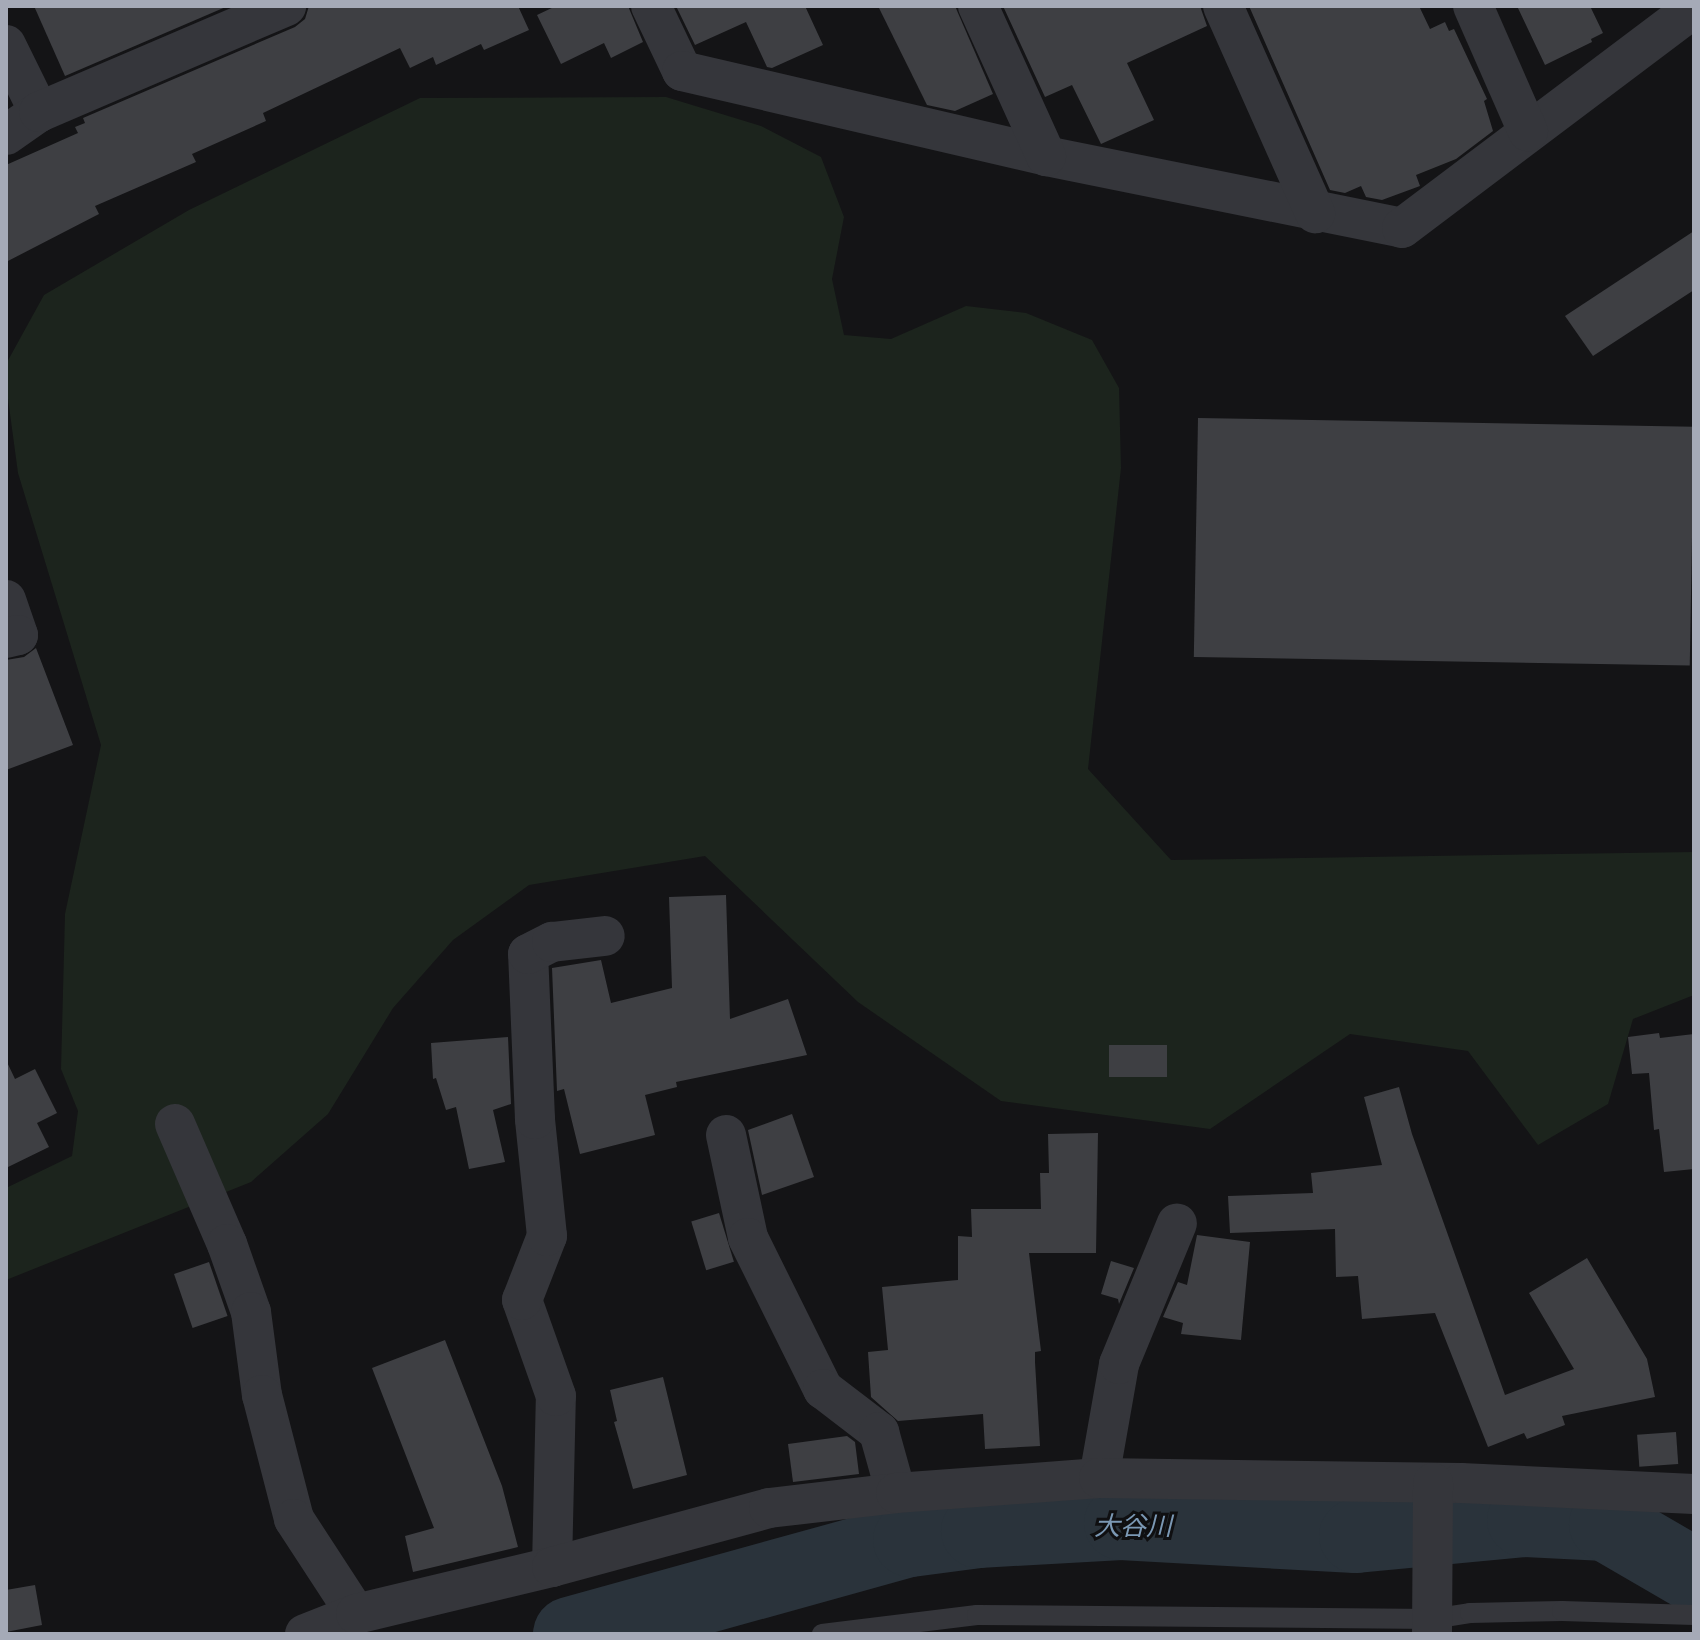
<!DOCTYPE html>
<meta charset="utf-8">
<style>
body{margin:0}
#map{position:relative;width:1700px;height:1640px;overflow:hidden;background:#141416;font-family:"IBM Plex Sans","Noto Sans JP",sans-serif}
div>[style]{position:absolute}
.green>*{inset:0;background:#1c241d}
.river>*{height:74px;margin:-37px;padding:0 37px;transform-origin:37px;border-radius:37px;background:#2a333b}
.building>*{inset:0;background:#3e3f43;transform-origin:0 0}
.lane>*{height:20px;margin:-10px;padding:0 10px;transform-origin:10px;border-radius:10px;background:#35363b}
.street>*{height:40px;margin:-20px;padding:0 20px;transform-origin:20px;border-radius:20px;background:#35363b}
span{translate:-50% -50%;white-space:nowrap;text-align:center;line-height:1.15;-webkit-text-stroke:6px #0f0f11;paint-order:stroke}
.water-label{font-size:26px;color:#7b98b4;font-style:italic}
.frame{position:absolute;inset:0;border:8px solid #a5aab7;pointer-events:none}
</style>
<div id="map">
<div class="green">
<i style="clip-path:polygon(666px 97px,761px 126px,821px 157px,844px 217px,832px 279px,844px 335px,891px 339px,966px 306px,1026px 313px,1092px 340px,1119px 388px,1121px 468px,1088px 769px,1171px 860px,1694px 852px,1694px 995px,1633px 1019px,1608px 1104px,1538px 1145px,1468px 1051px,1350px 1034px,1210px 1129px,1001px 1101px,858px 1002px,705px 856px,529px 885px,453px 940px,393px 1008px,328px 1114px,251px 1182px,6px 1280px,6px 1188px,72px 1156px,78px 1111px,61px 1069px,65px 914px,101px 745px,18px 473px,6px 384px,6px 364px,44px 295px,189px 210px,420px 98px)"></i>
</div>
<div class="river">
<i style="left:570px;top:1634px;width:353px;rotate:-15.5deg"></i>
<i style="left:910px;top:1540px;width:69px;rotate:-7.5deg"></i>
<i style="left:978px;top:1531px;width:143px;rotate:-3.2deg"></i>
<i style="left:1121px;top:1523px;width:235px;rotate:3.2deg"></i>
<i style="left:1356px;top:1536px;width:169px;rotate:-5.4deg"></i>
<i style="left:1524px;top:1520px;width:82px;rotate:2.8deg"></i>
<i style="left:1606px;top:1524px;width:102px;rotate:30.1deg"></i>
</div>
<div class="building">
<i style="clip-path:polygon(34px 6px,228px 6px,65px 76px)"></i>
<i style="clip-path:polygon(309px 6px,518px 6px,529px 30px,484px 50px,481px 44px,436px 65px,433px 57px,410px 68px,400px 48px,263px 113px,266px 121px,192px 154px,196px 162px,95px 206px,99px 214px,6px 262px,6px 165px,78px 133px,75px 127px,85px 123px,83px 118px,295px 27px,305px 19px)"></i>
<i style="clip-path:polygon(556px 6px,628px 6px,643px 42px,611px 58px,604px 43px,561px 64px,537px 15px)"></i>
<i style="clip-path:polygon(676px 6px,805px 6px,823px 45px,772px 68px,767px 67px,746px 22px,695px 45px)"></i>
<i style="clip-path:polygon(878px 6px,955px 6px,993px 94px,955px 111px,927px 105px)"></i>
<i style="clip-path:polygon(1003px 6px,1200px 6px,1207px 26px,1127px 63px,1154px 120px,1101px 144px,1072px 85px,1045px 97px)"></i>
<i style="clip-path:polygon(1249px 6px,1419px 6px,1430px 29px,1445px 22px,1449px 31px,1454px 29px,1487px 99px,1484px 101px,1493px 131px,1456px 159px,1416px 175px,1420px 186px,1382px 200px,1366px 197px,1361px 186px,1345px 193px,1330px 190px)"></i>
<i style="clip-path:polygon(1517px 6px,1590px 6px,1603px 33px,1591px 39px,1592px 42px,1545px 65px)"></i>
<i style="clip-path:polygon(1694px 231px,1694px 290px,1593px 356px,1565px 316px)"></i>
<i style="left:1198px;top:418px;width:496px;height:239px;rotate:1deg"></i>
<i style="clip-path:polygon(36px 648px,73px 745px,6px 770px,6px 660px,24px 657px)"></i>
<i style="clip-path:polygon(726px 895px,730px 1019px,788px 999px,807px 1055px,676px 1082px,677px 1087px,645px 1095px,655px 1135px,580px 1154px,564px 1089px,557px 1091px,552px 968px,601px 960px,611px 1003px,672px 988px,669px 897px)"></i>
<i style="clip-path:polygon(1659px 1033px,1660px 1038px,1694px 1034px,1694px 1169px,1664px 1172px,1659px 1129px,1654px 1130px,1649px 1073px,1632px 1074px,1628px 1037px)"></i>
<i style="clip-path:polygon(508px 1037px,511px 1104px,493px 1110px,505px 1162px,469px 1169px,456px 1107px,446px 1110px,436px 1078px,433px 1079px,431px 1043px)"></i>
<i style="left:1109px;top:1045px;width:58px;height:32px"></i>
<i style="clip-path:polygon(6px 1060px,15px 1079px,35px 1069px,57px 1113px,37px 1123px,49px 1147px,6px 1168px)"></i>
<i style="clip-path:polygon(1399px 1087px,1412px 1134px,1505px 1395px,1574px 1369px,1529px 1293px,1587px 1258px,1647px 1359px,1655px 1397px,1562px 1416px,1565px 1425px,1527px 1439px,1524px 1433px,1488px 1447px,1435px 1313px,1362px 1319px,1358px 1276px,1336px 1277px,1335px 1229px,1230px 1233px,1228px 1196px,1313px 1193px,1311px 1173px,1382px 1165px,1364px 1097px)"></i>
<i style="clip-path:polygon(792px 1114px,814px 1177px,762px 1195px,748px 1130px)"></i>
<i style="clip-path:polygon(1098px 1133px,1096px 1253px,1029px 1253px,1041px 1351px,1035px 1352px,1035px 1362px,1040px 1446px,985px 1449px,983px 1414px,898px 1421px,871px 1397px,868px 1352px,888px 1350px,882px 1287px,958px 1280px,958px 1236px,972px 1237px,971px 1209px,1041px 1209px,1040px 1173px,1049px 1173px,1048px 1134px)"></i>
<i style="left:719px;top:1213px;width:51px;height:29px;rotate:73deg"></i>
<i style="clip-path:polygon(1197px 1235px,1250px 1242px,1241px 1340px,1181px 1334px,1183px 1323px,1163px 1317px,1178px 1282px,1187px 1285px)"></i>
<i style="clip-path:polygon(1111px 1261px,1134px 1268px,1119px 1304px,1118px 1299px,1101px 1294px)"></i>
<i style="left:209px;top:1262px;width:57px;height:37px;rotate:71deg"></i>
<i style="clip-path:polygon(445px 1340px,502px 1486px,518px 1547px,413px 1572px,405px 1536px,434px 1528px,372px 1368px)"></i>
<i style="clip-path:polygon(663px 1377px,687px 1475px,633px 1489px,614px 1422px,617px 1421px,610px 1390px)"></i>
<i style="left:1676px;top:1432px;width:32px;height:39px;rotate:86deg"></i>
<i style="clip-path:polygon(847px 1436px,855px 1442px,859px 1474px,793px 1482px,788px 1444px)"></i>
<i style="clip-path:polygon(35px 1585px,42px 1625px,6px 1632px,6px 1590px)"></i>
</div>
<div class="lane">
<i style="left:822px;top:1634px;width:156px;rotate:-7deg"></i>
<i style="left:977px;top:1615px;width:455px;rotate:0.5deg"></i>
<i style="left:1432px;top:1619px;width:38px;rotate:-9deg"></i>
<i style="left:1470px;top:1613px;width:92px;rotate:-1.2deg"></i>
<i style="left:1562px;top:1611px;width:132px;rotate:1.7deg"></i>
</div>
<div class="street">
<i style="left:651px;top:6px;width:72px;rotate:64.5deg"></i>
<i style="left:682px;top:71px;width:374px;rotate:13.1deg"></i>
<i style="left:1046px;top:156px;width:363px;rotate:11.4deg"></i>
<i style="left:1402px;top:228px;width:366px;rotate:-37deg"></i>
<i style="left:978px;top:6px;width:165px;rotate:65.6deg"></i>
<i style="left:1223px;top:6px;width:227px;rotate:66deg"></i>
<i style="left:1473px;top:6px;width:137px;rotate:66.3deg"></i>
<i style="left:6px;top:45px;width:75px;rotate:63.8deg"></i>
<i style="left:6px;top:135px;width:40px;rotate:-34.9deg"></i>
<i style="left:39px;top:112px;width:269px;rotate:-23.2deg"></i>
<i style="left:6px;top:600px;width:37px;rotate:71deg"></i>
<i style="left:18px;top:635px;width:12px;rotate:166deg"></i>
<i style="left:175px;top:1124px;width:131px;rotate:66.6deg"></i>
<i style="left:227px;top:1244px;width:72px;rotate:70.6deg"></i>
<i style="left:251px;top:1312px;width:84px;rotate:82.5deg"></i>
<i style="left:262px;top:1395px;width:128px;rotate:75.5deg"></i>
<i style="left:294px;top:1519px;width:113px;rotate:56.9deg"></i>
<i style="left:726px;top:1135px;width:105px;rotate:77.9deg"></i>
<i style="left:748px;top:1238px;width:169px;rotate:63.6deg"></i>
<i style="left:823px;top:1389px;width:71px;rotate:37.5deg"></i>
<i style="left:879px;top:1432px;width:63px;rotate:74.4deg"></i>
<i style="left:1099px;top:1478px;width:116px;rotate:-80deg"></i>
<i style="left:1119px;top:1364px;width:152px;rotate:-67.6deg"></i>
<i style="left:552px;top:1567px;width:171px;rotate:-88.7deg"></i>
<i style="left:556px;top:1396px;width:102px;rotate:-109.5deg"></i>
<i style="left:522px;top:1300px;width:69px;rotate:-68.7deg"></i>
<i style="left:547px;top:1236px;width:118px;rotate:-95.9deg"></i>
<i style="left:535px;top:1119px;width:165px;rotate:-92.4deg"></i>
<i style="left:528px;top:954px;width:27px;rotate:-27deg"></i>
<i style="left:552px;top:942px;width:53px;rotate:-6.5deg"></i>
<i style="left:305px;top:1634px;width:55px;rotate:-21.4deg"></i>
<i style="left:356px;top:1614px;width:202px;rotate:-13.5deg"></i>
<i style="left:552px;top:1567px;width:225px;rotate:-15.2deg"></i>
<i style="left:769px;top:1508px;width:128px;rotate:-6.7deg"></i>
<i style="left:896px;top:1493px;width:204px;rotate:-4.2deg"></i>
<i style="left:1099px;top:1478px;width:362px;rotate:0.8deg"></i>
<i style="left:1461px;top:1483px;width:233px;rotate:2.7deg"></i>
<i style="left:1432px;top:1634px;width:151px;rotate:-89.6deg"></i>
</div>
<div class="water-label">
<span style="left:1133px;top:1526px">大谷川</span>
</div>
<div class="frame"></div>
</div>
